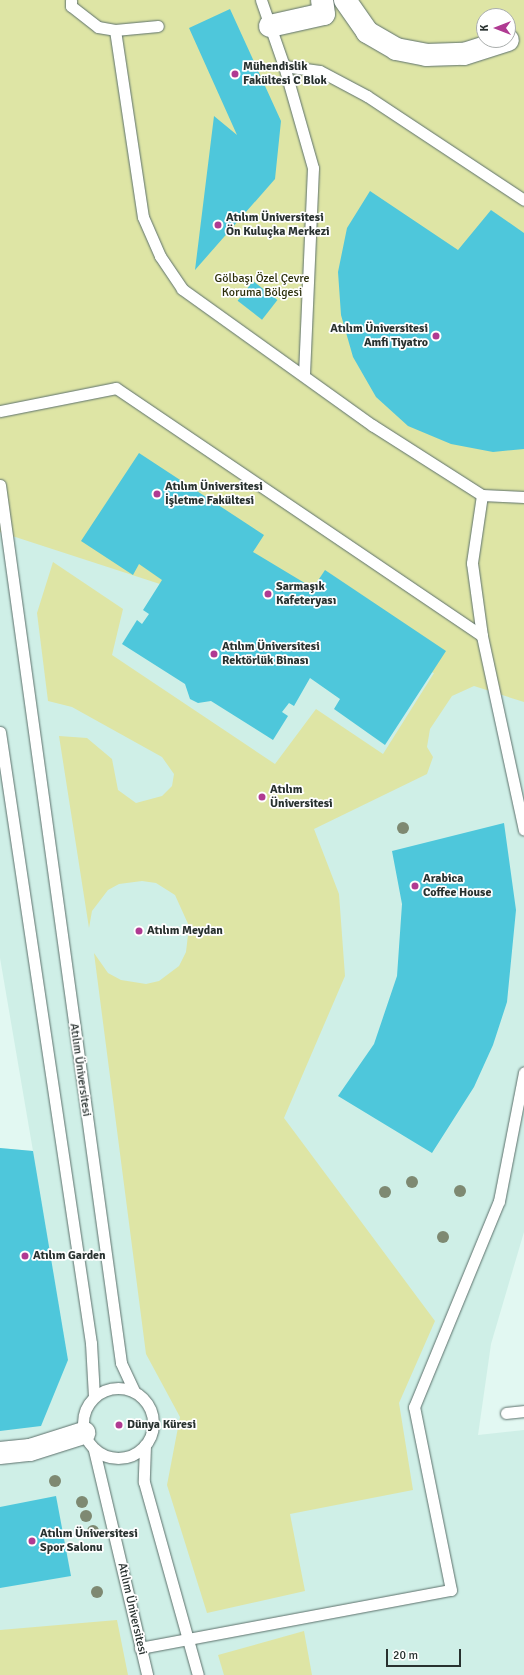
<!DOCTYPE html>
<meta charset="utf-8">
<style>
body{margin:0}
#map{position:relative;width:524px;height:1675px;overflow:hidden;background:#e2f8f2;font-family:Signika,sans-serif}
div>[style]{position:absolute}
.built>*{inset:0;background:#cfefe7}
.green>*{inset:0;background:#dee5a5}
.building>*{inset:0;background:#4ec7db;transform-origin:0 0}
.roads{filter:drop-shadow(0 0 1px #5c706b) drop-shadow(0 0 1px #5c706b)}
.service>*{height:11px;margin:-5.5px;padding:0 5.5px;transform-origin:5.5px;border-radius:5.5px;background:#fff}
.service>.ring{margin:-5.5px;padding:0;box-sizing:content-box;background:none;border:11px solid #fff;border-radius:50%}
.minor>*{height:22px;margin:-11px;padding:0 11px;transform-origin:11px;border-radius:11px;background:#fff}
.trees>*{width:12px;height:12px;margin:-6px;border-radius:50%;background:#7e8972}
.dots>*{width:11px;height:11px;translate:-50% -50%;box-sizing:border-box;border:2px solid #fff;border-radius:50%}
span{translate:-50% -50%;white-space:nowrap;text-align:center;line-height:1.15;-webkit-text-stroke:3.5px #fff;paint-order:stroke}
.poi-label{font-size:12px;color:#28312f;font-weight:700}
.left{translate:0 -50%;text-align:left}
.right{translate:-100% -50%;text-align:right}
.park-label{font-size:12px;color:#2c2f0a}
.street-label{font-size:12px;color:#28312f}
.north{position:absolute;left:476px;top:8px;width:40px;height:40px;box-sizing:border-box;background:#fff;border:1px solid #a9adac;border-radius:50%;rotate:270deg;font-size:11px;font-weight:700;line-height:16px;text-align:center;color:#28312f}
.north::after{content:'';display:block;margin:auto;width:14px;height:18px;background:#b03a92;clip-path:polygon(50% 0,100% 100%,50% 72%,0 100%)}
.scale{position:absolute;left:386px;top:1649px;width:75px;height:18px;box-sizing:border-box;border:2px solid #28312f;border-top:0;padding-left:5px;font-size:12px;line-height:14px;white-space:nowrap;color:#28312f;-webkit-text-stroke:3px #fff;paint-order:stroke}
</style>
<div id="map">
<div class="built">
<i style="clip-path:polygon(evenodd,0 0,524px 0,524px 1232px,491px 1344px,478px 1435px,524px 1430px,524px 1675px,0 1675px,0 1148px,33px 1151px,0 958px,0 0,484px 16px,508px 16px,508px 40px,484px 40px,484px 16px)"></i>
</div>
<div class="green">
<i style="clip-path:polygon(evenodd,0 0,524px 0,524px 702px,474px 686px,452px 696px,430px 729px,427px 747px,433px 757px,427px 774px,314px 829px,339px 894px,345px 976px,284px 1118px,435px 1321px,399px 1403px,413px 1490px,290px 1514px,305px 1591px,207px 1613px,167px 1485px,180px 1417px,146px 1354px,94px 953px,108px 973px,121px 980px,146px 984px,159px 981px,179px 966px,186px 952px,189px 926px,175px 895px,156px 883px,142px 881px,119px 884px,108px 890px,92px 911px,89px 928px,59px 736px,87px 738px,112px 759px,118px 790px,136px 803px,162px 796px,172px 786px,174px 774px,162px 757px,72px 707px,48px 701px,37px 613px,53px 562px,123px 609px,112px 655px,275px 764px,316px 709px,383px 754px,434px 673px,0 532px,0 0,484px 16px,508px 16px,508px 40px,484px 40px,484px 16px)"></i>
<i style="clip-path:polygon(117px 1620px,128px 1675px,0 1675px,0 1630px)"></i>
<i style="clip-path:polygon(304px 1631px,312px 1675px,224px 1675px,218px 1655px)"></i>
</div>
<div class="building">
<i style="clip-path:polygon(230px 9px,281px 121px,275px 179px,195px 270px,214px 116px,237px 135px,189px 28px)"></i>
<i style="clip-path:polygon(370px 191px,458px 250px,491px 210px,524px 233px,524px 449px,493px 452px,451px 444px,408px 426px,376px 397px,353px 357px,341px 315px,338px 272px,347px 228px)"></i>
<i style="left:253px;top:281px;width:31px;height:25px;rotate:38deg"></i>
<i style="clip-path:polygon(139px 453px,264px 535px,253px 552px,313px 588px,325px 570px,446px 651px,385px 745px,334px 709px,340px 699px,310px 678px,294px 706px,289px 703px,282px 712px,288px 716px,273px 740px,211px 701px,198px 703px,190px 699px,185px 684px,122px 644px,137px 620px,142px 624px,149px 614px,143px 610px,162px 580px,139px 564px,133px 575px,81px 541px)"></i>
<i style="clip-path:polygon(504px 823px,516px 910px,507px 1002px,493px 1045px,474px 1087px,432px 1153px,338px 1096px,374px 1044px,397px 976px,402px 904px,392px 851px)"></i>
<i style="clip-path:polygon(0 1148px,33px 1151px,68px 1360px,41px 1426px,0 1431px)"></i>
<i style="clip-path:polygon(56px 1496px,71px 1576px,0 1588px,0 1507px)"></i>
</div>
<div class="roads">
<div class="service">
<i style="left:71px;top:0;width:6px;rotate:90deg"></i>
<i style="left:71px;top:6px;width:34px;rotate:38deg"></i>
<i style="left:98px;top:27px;width:17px;rotate:10deg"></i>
<i style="left:115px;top:30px;width:43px;rotate:-5.3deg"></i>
<i style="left:261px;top:0;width:70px;rotate:70.8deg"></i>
<i style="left:284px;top:66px;width:106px;rotate:74.1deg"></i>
<i style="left:313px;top:168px;width:207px;rotate:92.5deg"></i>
<i style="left:115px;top:30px;width:189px;rotate:81.5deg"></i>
<i style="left:143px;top:217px;width:43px;rotate:66.4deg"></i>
<i style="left:160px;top:256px;width:40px;rotate:56deg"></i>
<i style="left:182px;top:289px;width:234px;rotate:35.6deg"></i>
<i style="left:372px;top:425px;width:130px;rotate:32.5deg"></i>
<i style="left:482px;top:495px;width:42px;rotate:2.7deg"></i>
<i style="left:284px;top:66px;width:36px;rotate:8deg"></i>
<i style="left:320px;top:71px;width:53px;rotate:28deg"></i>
<i style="left:367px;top:96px;width:188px;rotate:33.5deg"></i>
<i style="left:0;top:411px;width:118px;rotate:-11.2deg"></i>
<i style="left:116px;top:388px;width:442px;rotate:34.1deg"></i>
<i style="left:0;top:485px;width:886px;rotate:82.15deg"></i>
<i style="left:121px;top:1363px;width:31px;rotate:65deg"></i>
<i style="left:482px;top:495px;width:69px;rotate:98.4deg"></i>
<i style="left:472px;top:563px;width:74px;rotate:82.2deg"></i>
<i style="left:482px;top:636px;width:198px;rotate:77.8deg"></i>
<i style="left:0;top:732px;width:618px;rotate:81.53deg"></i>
<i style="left:91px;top:1343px;width:53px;rotate:86.8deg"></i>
<i class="ring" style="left:83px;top:1388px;width:59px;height:59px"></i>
<i style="left:506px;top:1413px;width:18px;rotate:-6deg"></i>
<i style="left:145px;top:1445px;width:37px;rotate:92deg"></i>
<i style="left:144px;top:1482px;width:200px;rotate:74.4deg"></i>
<i style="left:94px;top:1450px;width:231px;rotate:76.7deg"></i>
<i style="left:140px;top:1648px;width:316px;rotate:-10.6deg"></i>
<i style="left:451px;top:1590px;width:187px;rotate:-101.4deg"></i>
<i style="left:414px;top:1407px;width:223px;rotate:-67.6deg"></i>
<i style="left:499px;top:1201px;width:131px;rotate:-79deg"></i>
</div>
<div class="minor">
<i style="left:345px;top:0;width:39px;rotate:55deg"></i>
<i style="left:367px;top:32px;width:34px;rotate:30deg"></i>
<i style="left:396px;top:49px;width:31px;rotate:11deg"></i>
<i style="left:426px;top:55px;width:38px;rotate:-2deg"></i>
<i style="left:464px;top:54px;width:46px;rotate:-17.7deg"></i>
<i style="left:270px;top:26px;width:55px;rotate:-12.5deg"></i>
<i style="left:324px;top:14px;width:14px;rotate:-98deg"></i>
<i style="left:0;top:1453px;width:30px;rotate:-6deg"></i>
<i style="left:30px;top:1450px;width:57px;rotate:-17.5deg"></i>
</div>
</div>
<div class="trees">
<i style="left:403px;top:828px"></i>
<i style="left:412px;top:1182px"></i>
<i style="left:460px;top:1191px"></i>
<i style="left:385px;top:1192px"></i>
<i style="left:443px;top:1237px"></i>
<i style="left:55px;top:1481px"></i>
<i style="left:82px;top:1502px"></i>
<i style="left:86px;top:1516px"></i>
<i style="left:93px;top:1531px"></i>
<i style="left:97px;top:1592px"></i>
</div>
<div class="dots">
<i style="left:235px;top:74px;background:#b03a92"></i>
<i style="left:218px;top:225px;background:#b03a92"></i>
<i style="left:436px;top:336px;background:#b03a92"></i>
<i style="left:157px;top:494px;background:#b03a92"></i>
<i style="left:268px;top:594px;background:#b03a92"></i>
<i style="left:214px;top:654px;background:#b03a92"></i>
<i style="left:262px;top:797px;background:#b03a92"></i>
<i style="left:415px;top:886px;background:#b03a92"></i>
<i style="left:139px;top:931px;background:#b03a92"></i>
<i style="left:25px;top:1256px;background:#b03a92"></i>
<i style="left:119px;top:1425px;background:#b03a92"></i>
<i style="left:32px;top:1541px;background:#b03a92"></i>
</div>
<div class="poi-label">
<span class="left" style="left:243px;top:74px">Mühendislik<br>Fakültesi C Blok</span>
<span class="left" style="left:226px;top:225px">Atılım Üniversitesi<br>Ön Kuluçka Merkezi</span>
<span class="right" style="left:428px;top:336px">Atılım Üniversitesi<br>Amfi Tiyatro</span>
<span class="left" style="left:165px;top:494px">Atılım Üniversitesi<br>İşletme Fakültesi</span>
<span class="left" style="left:276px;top:594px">Sarmaşık<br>Kafeteryası</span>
<span class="left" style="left:222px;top:654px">Atılım Üniversitesi<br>Rektörlük Binası</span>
<span class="left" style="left:270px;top:797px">Atılım<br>Üniversitesi</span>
<span class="left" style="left:423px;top:886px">Arabica<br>Coffee House</span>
<span class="left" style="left:147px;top:931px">Atılım Meydan</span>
<span class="left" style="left:33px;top:1256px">Atılım Garden</span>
<span class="left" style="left:127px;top:1425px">Dünya Küresi</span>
<span class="left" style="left:40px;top:1541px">Atılım Üniversitesi<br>Spor Salonu</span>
</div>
<div class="park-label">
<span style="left:262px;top:286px">Gölbaşı Özel Çevre<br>Koruma Bölgesi</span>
</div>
<div class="street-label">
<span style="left:80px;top:1070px;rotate:82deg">Atılım Üniversitesi</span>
<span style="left:132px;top:1609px;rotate:77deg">Atılım Üniversitesi</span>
</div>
<div class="north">K</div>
<div class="scale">20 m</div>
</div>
